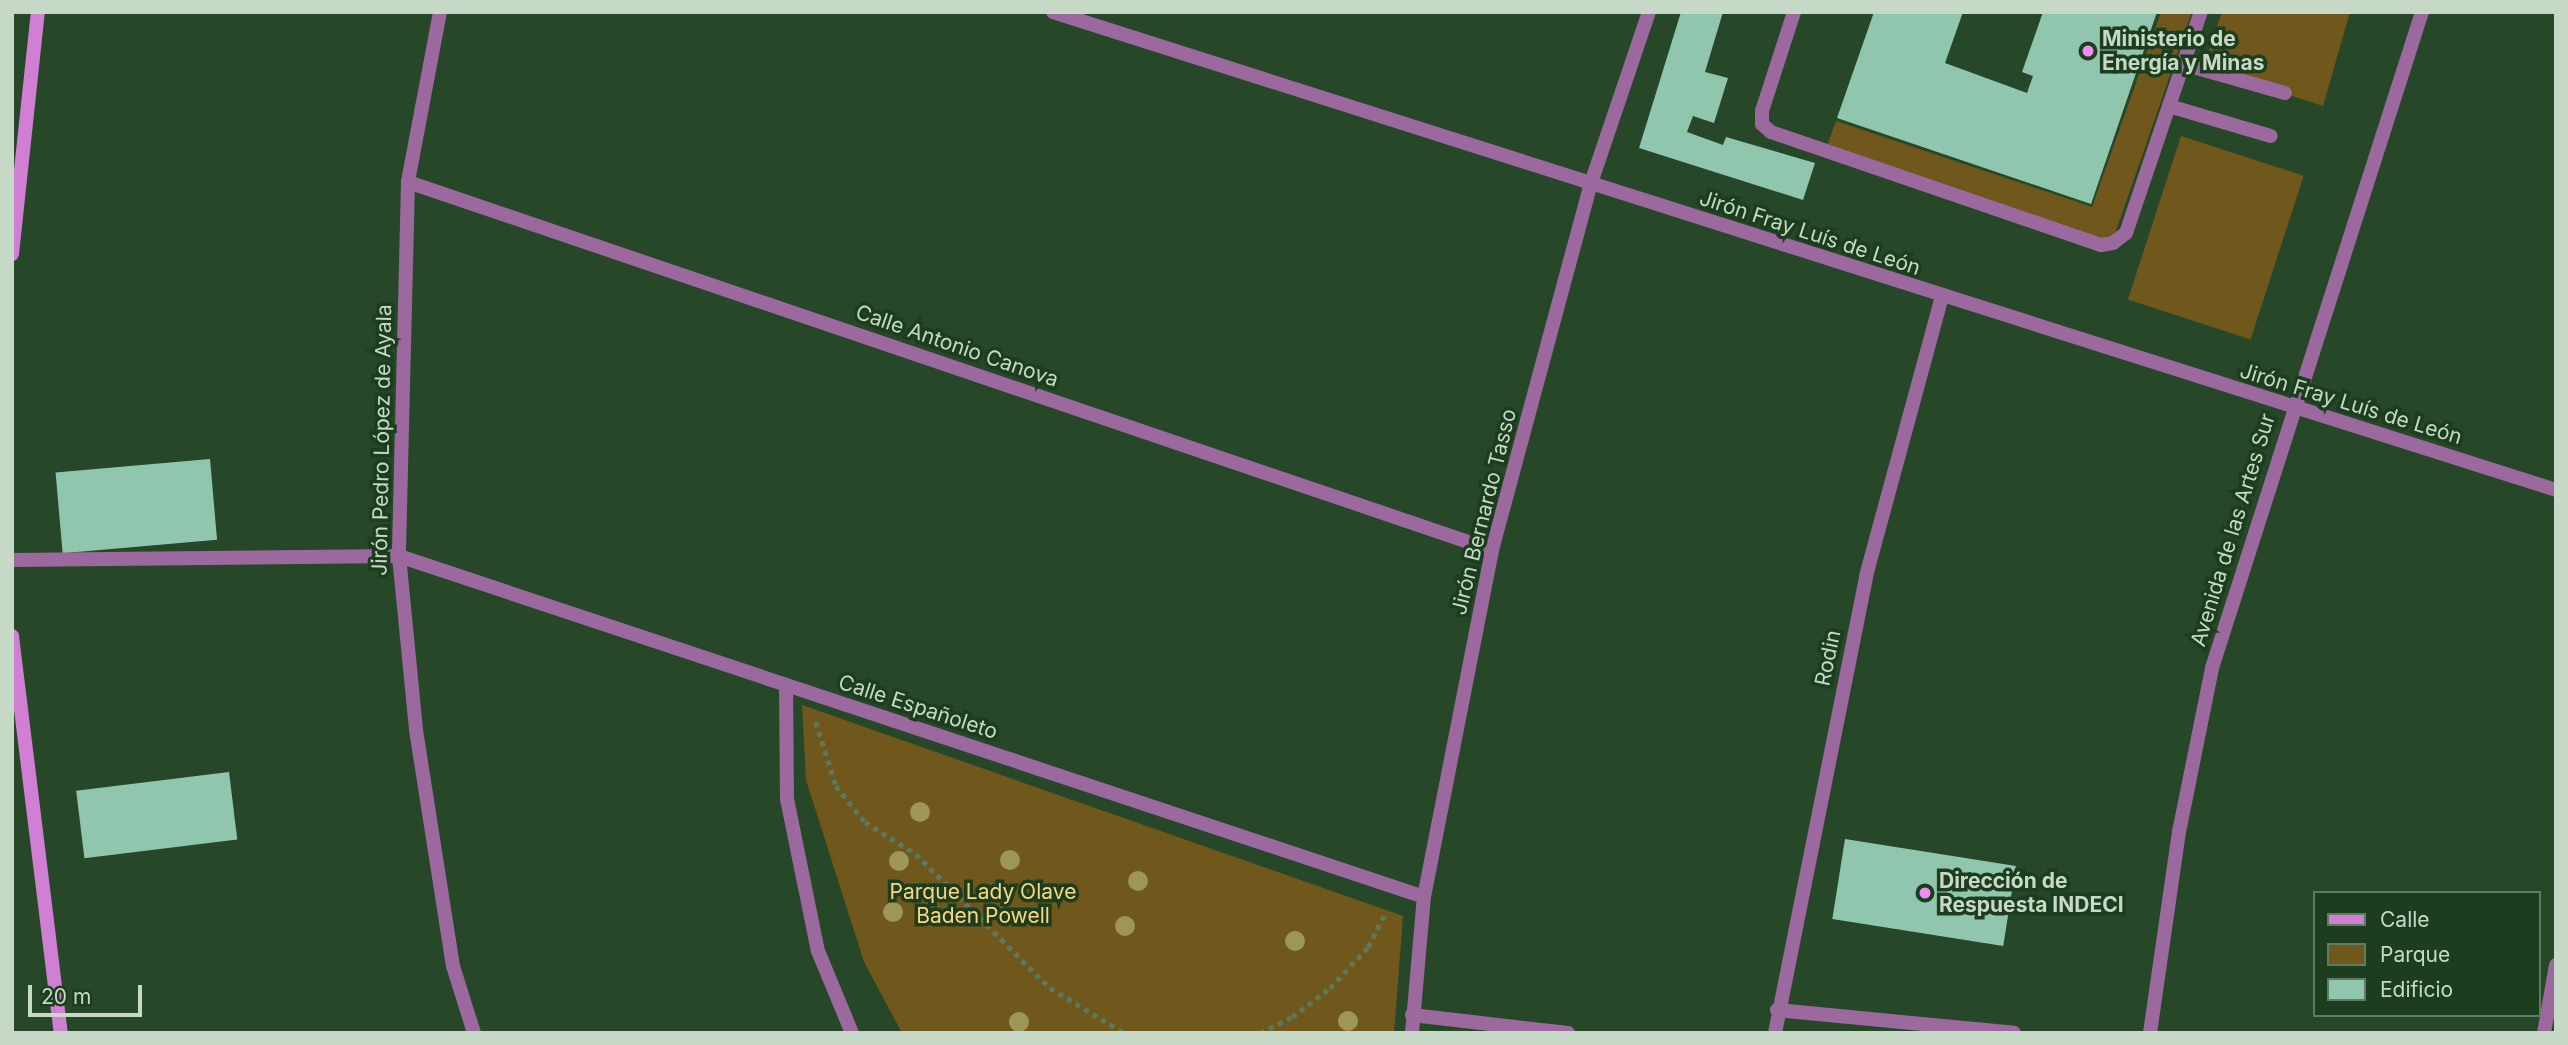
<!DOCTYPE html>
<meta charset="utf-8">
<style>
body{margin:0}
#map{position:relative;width:2568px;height:1045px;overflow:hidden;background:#264828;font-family:Inter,sans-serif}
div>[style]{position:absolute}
.green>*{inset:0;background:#70571c;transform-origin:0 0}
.building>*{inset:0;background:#90c6ae;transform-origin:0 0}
.path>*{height:4.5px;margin-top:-2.25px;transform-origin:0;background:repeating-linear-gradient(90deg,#5c795d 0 5px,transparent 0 10px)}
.service>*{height:14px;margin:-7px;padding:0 7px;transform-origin:7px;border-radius:7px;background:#9c699e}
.pedestrian>*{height:14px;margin:-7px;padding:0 7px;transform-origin:7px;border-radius:7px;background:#9c699e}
.minor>*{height:14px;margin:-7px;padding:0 7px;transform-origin:7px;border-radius:7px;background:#9c699e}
.tertiary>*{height:14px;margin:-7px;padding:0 7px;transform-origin:7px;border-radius:7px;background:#9c699e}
.secondary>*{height:14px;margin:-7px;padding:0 7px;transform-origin:7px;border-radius:7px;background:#d07fd4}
.trees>*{width:20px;height:20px;margin:-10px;border-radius:50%;background:#9c9658}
.dots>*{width:19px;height:19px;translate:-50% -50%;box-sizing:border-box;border:4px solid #1c3d1e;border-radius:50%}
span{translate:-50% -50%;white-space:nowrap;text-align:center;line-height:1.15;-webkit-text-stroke:7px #1c3d1e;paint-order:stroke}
.poi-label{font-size:21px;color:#c6d9c6;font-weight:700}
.left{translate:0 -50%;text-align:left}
.street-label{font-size:21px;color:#c6d9c6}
.park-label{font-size:21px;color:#fcd580}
.frame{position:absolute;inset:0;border:14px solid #c6d9c6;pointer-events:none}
.legend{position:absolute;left:2313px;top:891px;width:228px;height:126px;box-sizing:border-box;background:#1c3d1e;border:2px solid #607b61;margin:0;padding:9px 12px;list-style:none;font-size:21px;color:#c6d9c6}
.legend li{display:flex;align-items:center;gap:14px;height:35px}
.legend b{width:35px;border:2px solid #607b61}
.scale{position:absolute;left:28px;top:985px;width:114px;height:32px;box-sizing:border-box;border:4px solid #c6d9c6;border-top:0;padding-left:9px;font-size:21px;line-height:24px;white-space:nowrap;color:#c6d9c6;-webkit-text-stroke:5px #1c3d1e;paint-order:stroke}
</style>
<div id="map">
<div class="green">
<i style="clip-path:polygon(2161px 12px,2192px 12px,2110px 248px,1825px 151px,1836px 121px,2092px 207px)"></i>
<i style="clip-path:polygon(2222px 12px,2350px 12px,2323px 106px,2203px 67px)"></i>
<i style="left:2181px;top:136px;width:129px;height:172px;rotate:18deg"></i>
<i style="clip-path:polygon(802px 705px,1403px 916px,1394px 1033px,902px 1033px,864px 962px,806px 780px)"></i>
</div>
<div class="building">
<i style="clip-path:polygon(1681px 12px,1723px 12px,1705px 72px,1728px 78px,1714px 123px,1693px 116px,1687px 132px,1723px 145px,1726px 137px,1815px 163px,1803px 200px,1639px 148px)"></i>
<i style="clip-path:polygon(1874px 12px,1963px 12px,1945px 63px,2027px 93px,2033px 76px,2022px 72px,2043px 12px,2157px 12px,2091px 204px,1837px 118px)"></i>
<i style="left:210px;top:459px;width:81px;height:155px;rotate:85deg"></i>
<i style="left:229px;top:772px;width:68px;height:154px;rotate:83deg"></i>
<i style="left:1845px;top:839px;width:173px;height:81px;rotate:9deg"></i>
</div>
<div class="path">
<i style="left:816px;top:722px;width:67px;rotate:72.6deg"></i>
<i style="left:836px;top:786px;width:46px;rotate:51.1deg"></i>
<i style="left:865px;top:822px;width:60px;rotate:32.1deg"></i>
<i style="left:916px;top:854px;width:190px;rotate:45deg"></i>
<i style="left:1050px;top:988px;width:87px;rotate:31.3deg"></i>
<i style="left:1260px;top:1033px;width:36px;rotate:-27deg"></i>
<i style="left:1292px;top:1017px;width:48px;rotate:-37.3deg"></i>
<i style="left:1330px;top:988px;width:56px;rotate:-47.2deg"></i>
<i style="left:1368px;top:947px;width:38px;rotate:-63deg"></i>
</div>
<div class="service">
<i style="left:1794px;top:12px;width:104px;rotate:107.9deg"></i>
<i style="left:1762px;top:111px;width:13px;rotate:90deg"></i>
<i style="left:1762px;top:124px;width:12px;rotate:42deg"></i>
<i style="left:1771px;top:132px;width:349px;rotate:18.9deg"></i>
<i style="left:2101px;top:245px;width:12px;rotate:-9deg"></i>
<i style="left:2113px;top:243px;width:16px;rotate:-38deg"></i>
<i style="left:2126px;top:233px;width:233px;rotate:-71.3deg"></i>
<i style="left:2183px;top:64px;width:106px;rotate:15.9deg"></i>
<i style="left:2169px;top:106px;width:106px;rotate:16.4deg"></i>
</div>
<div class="pedestrian">
<i style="left:12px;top:560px;width:387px;rotate:-0.6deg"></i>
<i style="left:1777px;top:1010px;width:238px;rotate:5.5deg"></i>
<i style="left:1412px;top:1015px;width:157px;rotate:6.6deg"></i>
</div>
<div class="minor">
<i style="left:440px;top:12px;width:173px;rotate:100.7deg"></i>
<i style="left:408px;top:182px;width:374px;rotate:91.4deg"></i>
<i style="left:399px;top:556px;width:175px;rotate:84.4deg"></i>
<i style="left:416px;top:730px;width:239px;rotate:81.1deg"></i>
<i style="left:453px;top:966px;width:70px;rotate:72.6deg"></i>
<i style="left:408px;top:182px;width:1145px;rotate:18.75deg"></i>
<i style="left:399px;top:556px;width:1080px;rotate:18.4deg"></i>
<i style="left:786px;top:685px;width:114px;rotate:89.5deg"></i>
<i style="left:787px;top:799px;width:155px;rotate:78.5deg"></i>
<i style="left:818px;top:951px;width:89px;rotate:67.5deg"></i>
<i style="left:1412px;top:1033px;width:137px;rotate:-85deg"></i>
<i style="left:1424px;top:897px;width:354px;rotate:-78.9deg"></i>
<i style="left:1492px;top:550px;width:377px;rotate:-74.9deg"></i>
<i style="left:1590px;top:186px;width:184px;rotate:-71.3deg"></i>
<i style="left:1775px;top:1033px;width:466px;rotate:-78.7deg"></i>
<i style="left:1866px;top:576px;width:289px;rotate:-74.8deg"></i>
<i style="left:2544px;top:1033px;width:69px;rotate:-80deg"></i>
</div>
<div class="tertiary">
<i style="left:1053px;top:12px;width:1577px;rotate:17.64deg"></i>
<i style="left:2150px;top:1033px;width:203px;rotate:-81.8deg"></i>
<i style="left:2179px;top:832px;width:167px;rotate:-78.6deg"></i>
<i style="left:2212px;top:668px;width:689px;rotate:-72.25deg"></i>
</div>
<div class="secondary">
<i style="left:12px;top:254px;width:243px;rotate:-83.9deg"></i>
<i style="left:12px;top:636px;width:400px;rotate:83deg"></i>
</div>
<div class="trees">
<i style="left:920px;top:812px"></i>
<i style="left:1010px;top:860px"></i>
<i style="left:899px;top:861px"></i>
<i style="left:1138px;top:881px"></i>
<i style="left:893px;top:912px"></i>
<i style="left:1125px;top:926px"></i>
<i style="left:1295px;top:941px"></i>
<i style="left:1348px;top:1021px"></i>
<i style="left:1019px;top:1022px"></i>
</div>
<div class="dots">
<i style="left:2088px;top:51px;background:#f08bf5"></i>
<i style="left:1925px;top:893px;background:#f08bf5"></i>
</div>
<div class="poi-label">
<span class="left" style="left:2102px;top:51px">Ministerio de<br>Energía y Minas</span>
<span class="left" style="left:1939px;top:893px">Dirección de<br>Respuesta INDECI</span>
</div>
<div class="street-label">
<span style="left:1810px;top:233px;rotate:18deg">Jirón Fray Luís de León</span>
<span style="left:957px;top:346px;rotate:19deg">Calle Antonio Canova</span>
<span style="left:2351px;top:404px;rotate:17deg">Jirón Fray Luís de León</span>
<span style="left:382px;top:440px;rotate:-89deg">Jirón Pedro López de Ayala</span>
<span style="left:1484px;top:512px;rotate:-76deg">Jirón Bernardo Tasso</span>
<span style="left:2233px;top:530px;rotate:-73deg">Avenida de las Artes Sur</span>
<span style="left:1828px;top:658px;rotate:-78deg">Rodin</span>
<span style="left:918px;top:707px;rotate:18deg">Calle Españoleto</span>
</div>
<div class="park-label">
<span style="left:983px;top:904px">Parque Lady Olave<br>Baden Powell</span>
</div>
<div class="frame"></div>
<ul class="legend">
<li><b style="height:9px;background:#d07fd4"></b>Calle</li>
<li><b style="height:19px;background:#70571c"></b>Parque</li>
<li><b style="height:19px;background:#90c6ae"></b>Edificio</li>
</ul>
<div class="scale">20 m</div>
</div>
